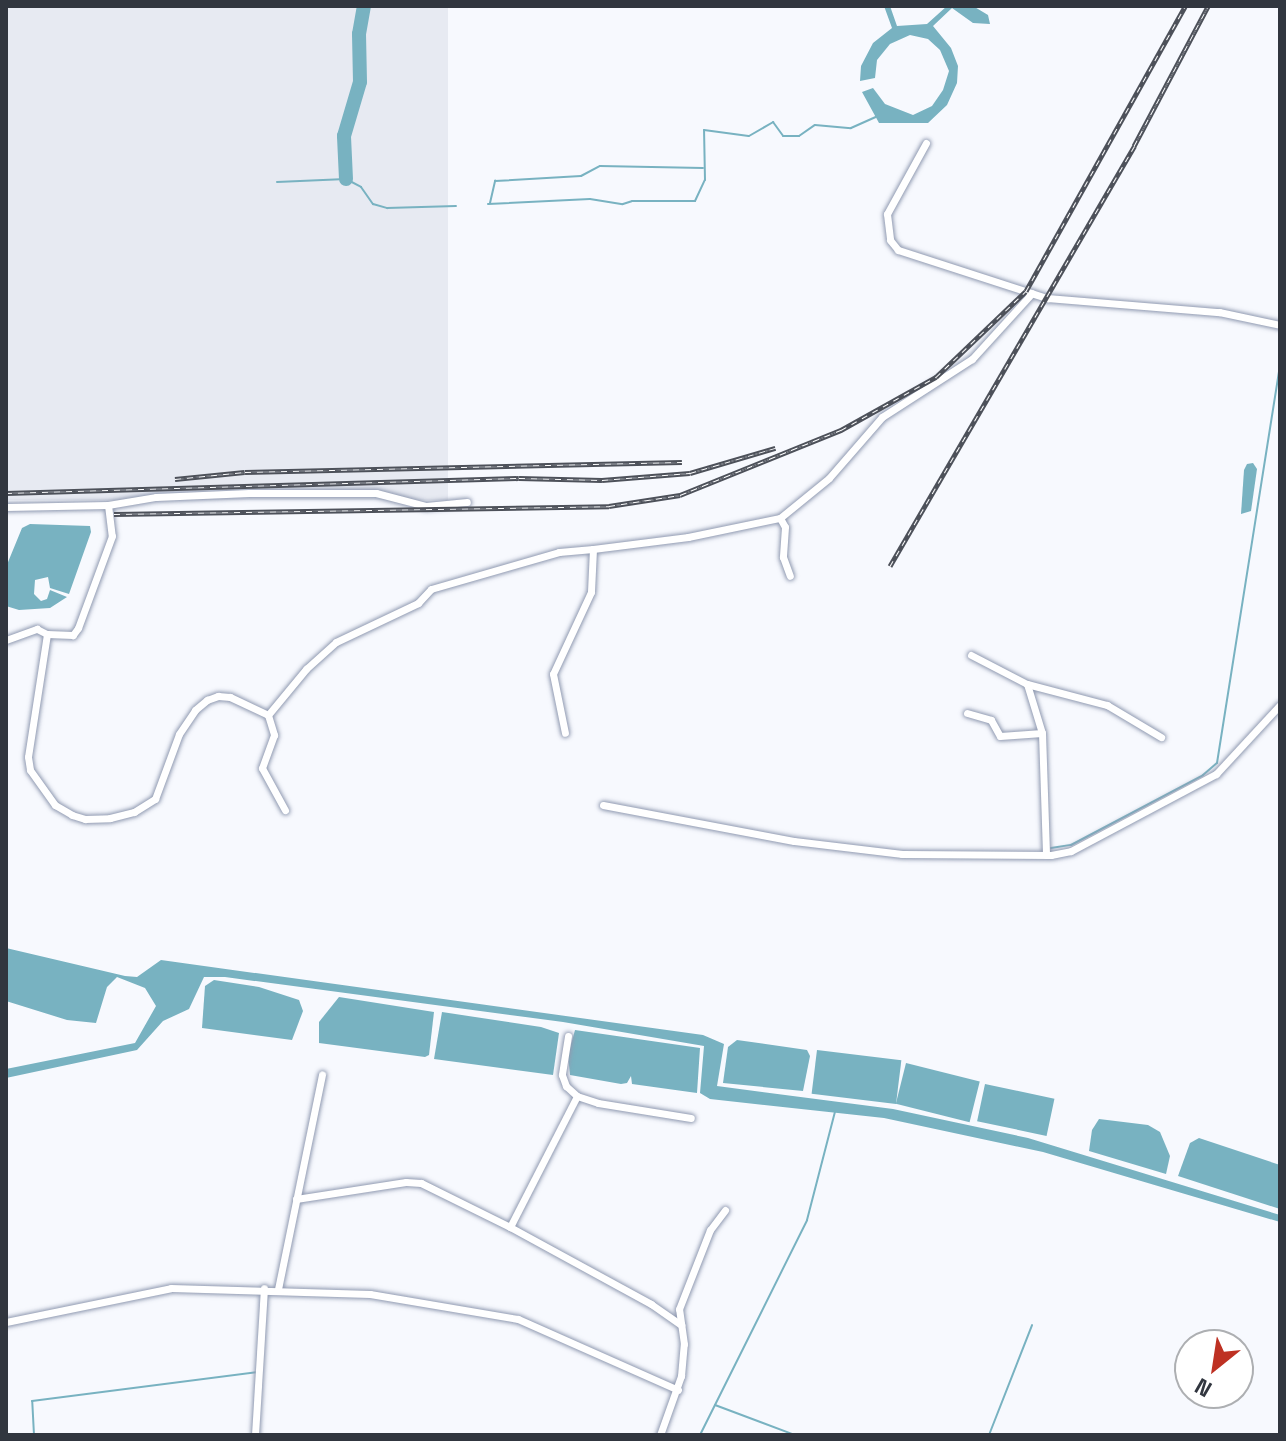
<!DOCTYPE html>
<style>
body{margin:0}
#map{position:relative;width:1286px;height:1441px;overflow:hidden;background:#f7f9fe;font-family:"Space Grotesk",sans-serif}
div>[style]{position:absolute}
.built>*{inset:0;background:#e7eaf2;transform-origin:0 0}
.water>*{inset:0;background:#78b2c1;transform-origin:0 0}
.stream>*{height:2px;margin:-1px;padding:0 1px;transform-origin:1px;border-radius:1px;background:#78b2c1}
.river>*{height:14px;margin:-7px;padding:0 7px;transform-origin:7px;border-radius:7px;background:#78b2c1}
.roads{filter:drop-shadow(0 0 2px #909ab1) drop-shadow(0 0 2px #909ab1)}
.street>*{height:7px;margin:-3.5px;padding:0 3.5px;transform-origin:3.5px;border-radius:3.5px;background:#fff}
.rail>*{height:5px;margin-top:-2.5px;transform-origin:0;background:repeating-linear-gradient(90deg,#fff 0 6px,#4d515a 0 12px);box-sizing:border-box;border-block:2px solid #4d515a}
span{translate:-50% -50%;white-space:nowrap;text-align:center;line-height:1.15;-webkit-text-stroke:7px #fff;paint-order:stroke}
.frame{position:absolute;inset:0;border:8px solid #31363f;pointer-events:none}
.north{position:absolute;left:1174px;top:1329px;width:80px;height:80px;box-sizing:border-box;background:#fff;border:2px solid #adafb2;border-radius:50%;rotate:210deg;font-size:22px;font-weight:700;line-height:32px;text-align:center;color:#31363f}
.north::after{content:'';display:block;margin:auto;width:28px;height:36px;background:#be3123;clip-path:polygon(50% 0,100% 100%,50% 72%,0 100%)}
</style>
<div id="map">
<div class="built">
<i style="left:6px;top:6px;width:442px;height:494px"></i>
</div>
<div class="water">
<i style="clip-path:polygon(884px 6px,890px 6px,897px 26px,927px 24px,947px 6px,973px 6px,988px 15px,990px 24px,973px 23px,952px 8px,933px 26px,951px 48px,958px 66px,957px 83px,947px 105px,928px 123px,879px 123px,862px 92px,873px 88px,885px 104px,913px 115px,932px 106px,943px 90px,949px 71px,940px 50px,928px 39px,910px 35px,890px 44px,877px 60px,875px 78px,860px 81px,861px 66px,873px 43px,892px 28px)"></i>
<i style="clip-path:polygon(1253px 463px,1257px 469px,1251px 511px,1241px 514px,1244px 470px,1247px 464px)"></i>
<i style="clip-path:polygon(30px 524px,90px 526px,91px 532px,69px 594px,50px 588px,48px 577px,35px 580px,34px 594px,41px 601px,47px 599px,50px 590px,67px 597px,50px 608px,19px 610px,6px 606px,6px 567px,22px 528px)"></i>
<i style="clip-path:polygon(6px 948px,125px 976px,137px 977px,161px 960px,703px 1035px,724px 1044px,717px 1086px,893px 1109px,1028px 1138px,1280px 1215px,1280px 1222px,1043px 1152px,884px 1118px,710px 1099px,700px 1093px,704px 1046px,563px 1022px,225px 977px,204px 977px,189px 1009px,163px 1021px,137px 1050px,6px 1078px,6px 1069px,135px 1043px,156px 1006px,145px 988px,117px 977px,107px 987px,96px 1023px,67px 1020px,6px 1001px)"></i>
<i style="clip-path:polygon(214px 980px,259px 987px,299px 1000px,303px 1011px,292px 1040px,202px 1028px,205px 986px)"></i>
<i style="clip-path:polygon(339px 997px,434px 1012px,429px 1055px,425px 1057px,319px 1043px,319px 1022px)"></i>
<i style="clip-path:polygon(442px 1012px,541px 1027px,559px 1033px,553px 1075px,434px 1059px)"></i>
<i style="clip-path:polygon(575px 1030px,700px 1048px,697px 1093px,632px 1084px,631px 1076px,627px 1083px,621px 1084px,570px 1075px,568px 1055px)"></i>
<i style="clip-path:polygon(737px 1040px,807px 1050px,810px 1056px,803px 1091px,723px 1083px,728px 1047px)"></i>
<i style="left:817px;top:1050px;width:85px;height:44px;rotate:7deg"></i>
<i style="left:906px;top:1063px;width:76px;height:42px;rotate:14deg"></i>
<i style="left:985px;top:1084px;width:71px;height:38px;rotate:12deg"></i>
<i style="clip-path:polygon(1099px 1119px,1148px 1125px,1160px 1132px,1170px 1156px,1166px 1174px,1089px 1151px,1092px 1130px)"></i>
<i style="clip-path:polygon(1199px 1138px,1280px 1165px,1280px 1209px,1178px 1176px,1190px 1143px)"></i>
</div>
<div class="stream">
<i style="left:277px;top:182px;width:69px;rotate:-2.5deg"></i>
<i style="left:346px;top:179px;width:17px;rotate:28deg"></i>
<i style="left:361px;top:187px;width:21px;rotate:55deg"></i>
<i style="left:373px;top:204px;width:15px;rotate:16deg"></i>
<i style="left:387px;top:208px;width:69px;rotate:-1.7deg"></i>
<i style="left:490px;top:203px;width:23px;rotate:-77deg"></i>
<i style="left:495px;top:181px;width:86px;rotate:-3.3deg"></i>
<i style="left:581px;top:176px;width:21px;rotate:-28deg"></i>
<i style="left:600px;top:166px;width:103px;rotate:1.1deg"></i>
<i style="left:488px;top:204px;width:102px;rotate:-2.8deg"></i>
<i style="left:590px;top:199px;width:33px;rotate:9deg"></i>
<i style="left:623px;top:204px;width:9px;rotate:-18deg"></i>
<i style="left:632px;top:201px;width:63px"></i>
<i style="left:695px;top:201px;width:23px;rotate:-65deg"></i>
<i style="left:705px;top:180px;width:50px;rotate:-91.1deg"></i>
<i style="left:704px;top:130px;width:45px;rotate:7.6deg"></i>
<i style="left:749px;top:136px;width:28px;rotate:-30deg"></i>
<i style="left:773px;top:122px;width:17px;rotate:54deg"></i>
<i style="left:783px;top:136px;width:16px"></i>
<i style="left:799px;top:136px;width:19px;rotate:-35deg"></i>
<i style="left:815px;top:125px;width:36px;rotate:5deg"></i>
<i style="left:851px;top:128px;width:27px;rotate:-24deg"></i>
<i style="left:1051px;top:848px;width:20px;rotate:-9deg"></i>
<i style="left:1071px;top:845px;width:149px;rotate:-27.9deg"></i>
<i style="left:1203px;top:775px;width:18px;rotate:-41deg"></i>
<i style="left:1217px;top:763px;width:404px;rotate:-81deg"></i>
<i style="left:715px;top:1405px;width:85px;rotate:20.6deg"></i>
<i style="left:34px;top:1435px;width:34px;rotate:-93deg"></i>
<i style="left:32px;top:1401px;width:227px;rotate:-7.3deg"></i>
<i style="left:700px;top:1435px;width:240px;rotate:-63.5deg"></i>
<i style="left:807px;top:1220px;width:112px;rotate:-75.5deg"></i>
<i style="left:989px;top:1435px;width:118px;rotate:-68.6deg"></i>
</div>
<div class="river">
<i style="left:346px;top:179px;width:43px;rotate:-92.7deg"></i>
<i style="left:344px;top:136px;width:56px;rotate:-73.5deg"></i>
<i style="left:360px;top:82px;width:48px;rotate:-91.2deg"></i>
<i style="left:359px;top:34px;width:28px;rotate:-80deg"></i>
</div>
<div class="roads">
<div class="street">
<i style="left:926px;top:143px;width:81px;rotate:118.8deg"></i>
<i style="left:887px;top:214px;width:26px;rotate:83deg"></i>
<i style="left:890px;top:240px;width:13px;rotate:51deg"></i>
<i style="left:898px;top:250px;width:157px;rotate:17.9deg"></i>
<i style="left:1047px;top:298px;width:173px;rotate:4.7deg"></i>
<i style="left:1219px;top:312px;width:62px;rotate:12deg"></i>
<i style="left:108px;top:505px;width:31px;rotate:83deg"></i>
<i style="left:112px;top:536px;width:98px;rotate:110.3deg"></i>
<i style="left:78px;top:628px;width:9px;rotate:126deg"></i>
<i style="left:73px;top:635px;width:26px;rotate:-178deg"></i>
<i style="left:47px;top:634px;width:124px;rotate:98.8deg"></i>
<i style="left:28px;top:757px;width:13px;rotate:81deg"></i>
<i style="left:30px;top:770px;width:43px;rotate:54.5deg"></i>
<i style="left:55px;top:805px;width:20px;rotate:30deg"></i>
<i style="left:72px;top:815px;width:14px;rotate:17deg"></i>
<i style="left:85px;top:819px;width:25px;rotate:-2deg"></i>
<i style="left:110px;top:818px;width:25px;rotate:-14deg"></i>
<i style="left:134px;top:812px;width:25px;rotate:-32deg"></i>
<i style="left:155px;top:799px;width:69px;rotate:-69.7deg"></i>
<i style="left:179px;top:734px;width:29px;rotate:-56deg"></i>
<i style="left:195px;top:710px;width:16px;rotate:-40deg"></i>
<i style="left:207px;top:700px;width:12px;rotate:-20deg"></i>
<i style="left:218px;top:696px;width:12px;rotate:5deg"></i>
<i style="left:230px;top:697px;width:42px;rotate:25.3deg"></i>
<i style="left:268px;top:715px;width:60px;rotate:-50.4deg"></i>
<i style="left:306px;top:669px;width:40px;rotate:-42deg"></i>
<i style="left:336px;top:642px;width:91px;rotate:-25.4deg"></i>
<i style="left:418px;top:603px;width:19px;rotate:-47deg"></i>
<i style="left:431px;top:589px;width:133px;rotate:-16.1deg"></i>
<i style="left:559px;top:552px;width:34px;rotate:-5deg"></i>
<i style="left:593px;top:549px;width:43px;rotate:92.7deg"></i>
<i style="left:591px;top:592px;width:90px;rotate:114.9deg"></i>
<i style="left:553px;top:674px;width:60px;rotate:78.5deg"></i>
<i style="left:6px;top:507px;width:102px;rotate:-1.1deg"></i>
<i style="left:108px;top:505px;width:49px;rotate:-9.5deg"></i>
<i style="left:156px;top:497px;width:93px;rotate:-2.5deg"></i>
<i style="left:249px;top:493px;width:127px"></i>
<i style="left:376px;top:493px;width:52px;rotate:14.6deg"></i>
<i style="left:426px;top:506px;width:41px;rotate:-5.6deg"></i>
<i style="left:780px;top:518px;width:10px;rotate:61deg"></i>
<i style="left:785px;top:527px;width:30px;rotate:94deg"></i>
<i style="left:783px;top:557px;width:20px;rotate:70deg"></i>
<i style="left:593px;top:549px;width:96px;rotate:-7.2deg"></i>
<i style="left:688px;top:537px;width:94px;rotate:-11.7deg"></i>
<i style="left:780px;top:518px;width:63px;rotate:-39.2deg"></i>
<i style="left:829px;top:478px;width:81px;rotate:-49deg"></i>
<i style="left:882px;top:417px;width:107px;rotate:-32.8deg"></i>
<i style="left:972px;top:359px;width:89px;rotate:-47.7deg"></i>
<i style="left:6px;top:640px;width:33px;rotate:-20deg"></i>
<i style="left:37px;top:629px;width:11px;rotate:27deg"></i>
<i style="left:971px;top:655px;width:63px;rotate:27.4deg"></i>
<i style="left:1027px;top:684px;width:51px;rotate:73deg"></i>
<i style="left:1042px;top:733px;width:122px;rotate:88.1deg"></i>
<i style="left:1027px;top:684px;width:83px;rotate:14.7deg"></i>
<i style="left:1107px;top:705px;width:63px;rotate:30.7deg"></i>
<i style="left:967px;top:713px;width:25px;rotate:16deg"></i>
<i style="left:991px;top:720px;width:18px;rotate:61deg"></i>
<i style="left:1000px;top:736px;width:42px;rotate:-4.1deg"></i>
<i style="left:268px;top:715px;width:21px;rotate:73deg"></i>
<i style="left:274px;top:735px;width:35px;rotate:110deg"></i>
<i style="left:262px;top:768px;width:48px;rotate:61.3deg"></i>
<i style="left:603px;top:805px;width:194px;rotate:10.7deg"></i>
<i style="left:794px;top:841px;width:109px;rotate:6.9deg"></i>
<i style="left:902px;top:854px;width:149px;rotate:0.4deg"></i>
<i style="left:1051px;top:855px;width:20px;rotate:-11deg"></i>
<i style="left:1071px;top:851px;width:164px;rotate:-28deg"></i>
<i style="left:1216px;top:774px;width:94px;rotate:-47.2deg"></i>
<i style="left:568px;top:1036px;width:39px;rotate:99deg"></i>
<i style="left:562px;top:1075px;width:12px;rotate:70deg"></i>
<i style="left:566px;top:1086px;width:15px;rotate:42deg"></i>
<i style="left:577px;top:1096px;width:22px;rotate:18deg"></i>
<i style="left:598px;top:1103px;width:94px;rotate:9.2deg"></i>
<i style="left:296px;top:1199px;width:111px;rotate:-8.8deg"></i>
<i style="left:406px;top:1182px;width:15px;rotate:4deg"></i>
<i style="left:421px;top:1183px;width:99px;rotate:26.3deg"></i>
<i style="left:510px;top:1227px;width:161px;rotate:28.6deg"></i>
<i style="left:651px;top:1304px;width:37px;rotate:35deg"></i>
<i style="left:510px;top:1227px;width:147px;rotate:-62.9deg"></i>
<i style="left:278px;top:1289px;width:219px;rotate:-78.4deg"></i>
<i style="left:6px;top:1322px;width:168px;rotate:-11.6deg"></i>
<i style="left:171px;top:1288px;width:199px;rotate:1.7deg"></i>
<i style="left:370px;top:1294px;width:150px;rotate:9.6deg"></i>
<i style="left:518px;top:1319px;width:175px;rotate:23.9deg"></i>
<i style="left:255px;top:1435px;width:147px;rotate:-86.5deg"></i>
<i style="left:660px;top:1435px;width:63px;rotate:-70.4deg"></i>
<i style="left:681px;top:1376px;width:32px;rotate:-85deg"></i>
<i style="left:684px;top:1344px;width:35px;rotate:-98deg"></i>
<i style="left:679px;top:1309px;width:85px;rotate:-68.6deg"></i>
<i style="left:710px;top:1230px;width:25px;rotate:-53deg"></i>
</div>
</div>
<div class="rail">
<i style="left:175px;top:479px;width:70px;rotate:-5.7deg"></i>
<i style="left:245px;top:472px;width:437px;rotate:-1.3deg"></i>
<i style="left:6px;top:493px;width:513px;rotate:-1.67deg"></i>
<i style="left:519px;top:478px;width:83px;rotate:1.4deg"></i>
<i style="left:602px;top:480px;width:88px;rotate:-4.5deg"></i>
<i style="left:690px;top:473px;width:89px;rotate:-16.4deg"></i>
<i style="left:114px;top:514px;width:495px;rotate:-0.9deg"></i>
<i style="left:609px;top:506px;width:72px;rotate:-8.8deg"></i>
<i style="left:680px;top:495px;width:174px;rotate:-22deg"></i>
<i style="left:841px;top:430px;width:109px;rotate:-29.2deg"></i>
<i style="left:936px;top:377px;width:124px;rotate:-43.7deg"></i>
<i style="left:1026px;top:291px;width:326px;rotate:-60.8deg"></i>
<i style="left:890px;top:566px;width:486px;rotate:-59.8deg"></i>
<i style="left:1134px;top:146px;width:158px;rotate:-62.1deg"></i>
</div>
<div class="frame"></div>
<div class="north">N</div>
</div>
